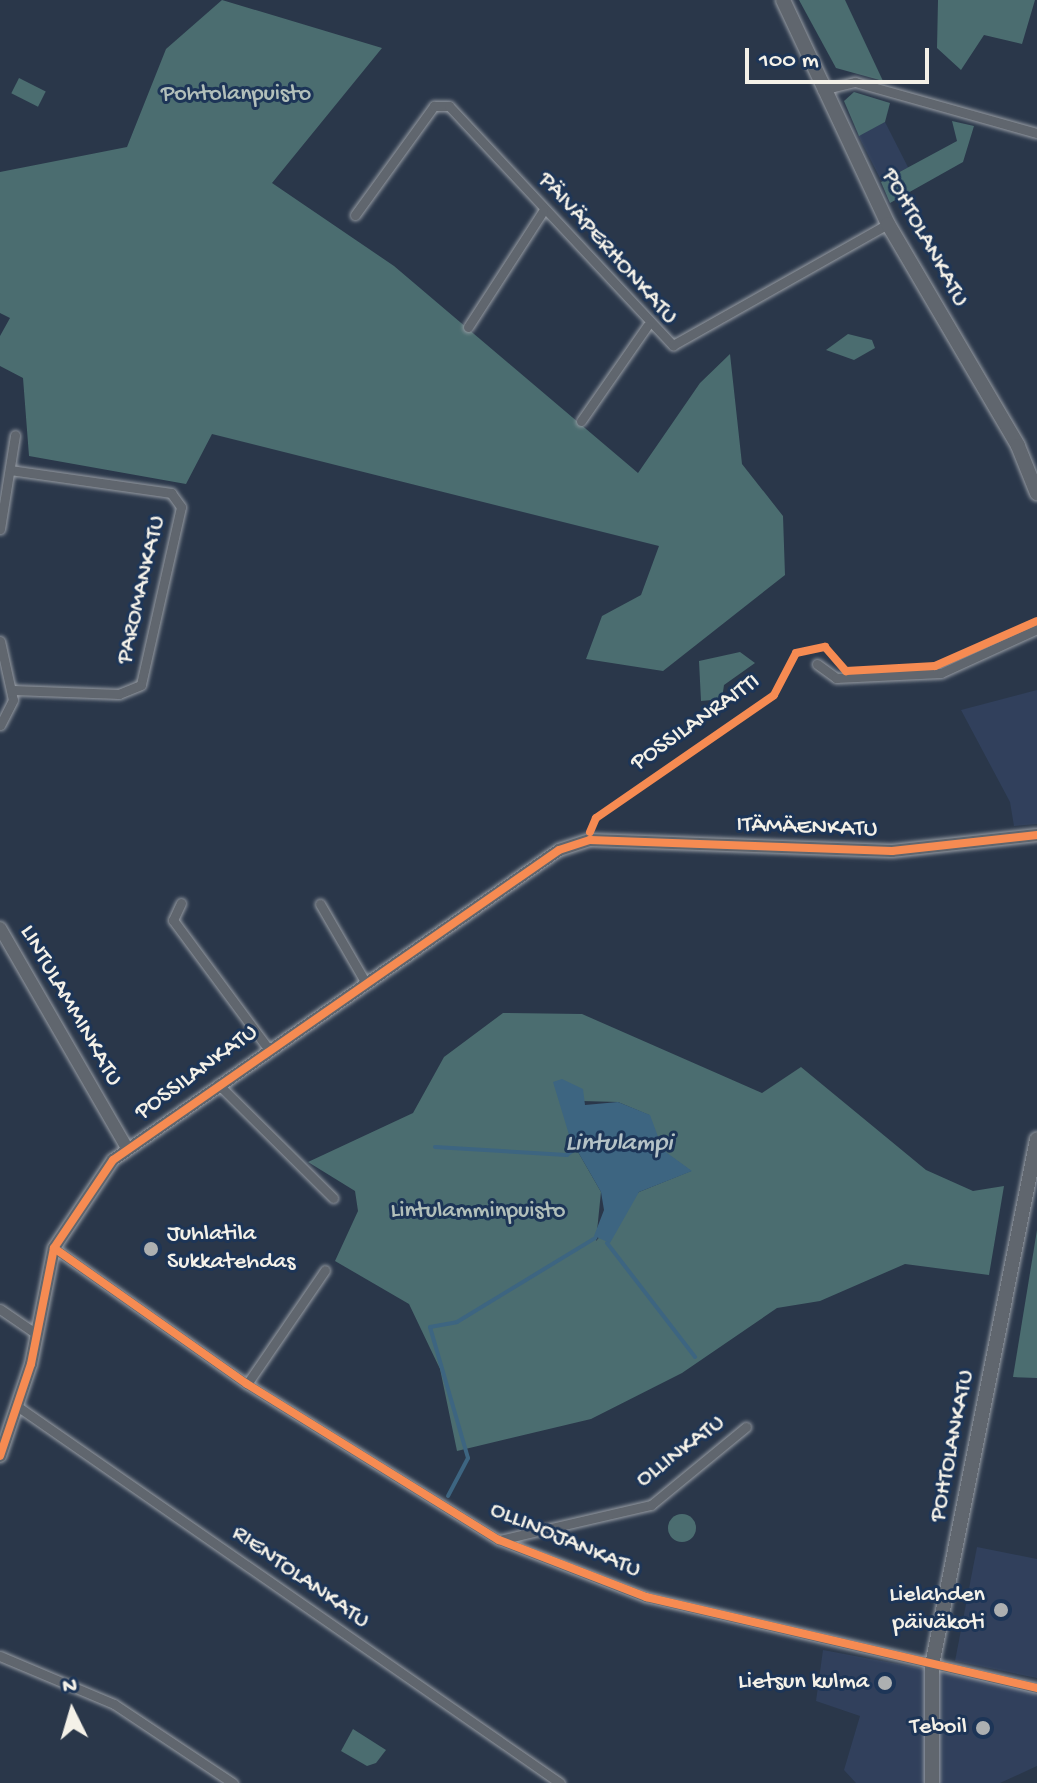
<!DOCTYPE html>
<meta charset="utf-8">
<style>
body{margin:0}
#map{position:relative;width:1037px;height:1783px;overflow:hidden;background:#2a374a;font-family:"Gochi Hand",sans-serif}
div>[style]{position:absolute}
.built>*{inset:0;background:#31405c;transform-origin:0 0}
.green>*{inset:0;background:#4b6d70;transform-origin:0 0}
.round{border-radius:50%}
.water>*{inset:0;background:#3d6581}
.stream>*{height:4px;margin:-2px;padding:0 2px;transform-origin:2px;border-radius:2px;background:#3d6581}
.roads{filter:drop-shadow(0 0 2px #979ca3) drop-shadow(0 0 2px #979ca3)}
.minor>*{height:9px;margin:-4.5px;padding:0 4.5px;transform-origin:4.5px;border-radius:4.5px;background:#60666e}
.tertiary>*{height:12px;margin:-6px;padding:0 6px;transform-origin:6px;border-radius:6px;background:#60666e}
.secondary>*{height:14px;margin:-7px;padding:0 7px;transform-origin:7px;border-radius:7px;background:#60666e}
.cycleway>*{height:8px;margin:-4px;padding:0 4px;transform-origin:4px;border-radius:4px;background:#f68b52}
.dots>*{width:22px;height:22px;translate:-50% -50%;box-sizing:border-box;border:4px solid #1d3557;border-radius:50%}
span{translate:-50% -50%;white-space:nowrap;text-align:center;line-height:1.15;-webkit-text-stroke:6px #1d3557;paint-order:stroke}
.park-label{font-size:24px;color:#b2bfba}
.street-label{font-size:24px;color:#f4f1e8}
.poi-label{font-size:24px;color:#f4f1e8}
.left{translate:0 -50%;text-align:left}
.right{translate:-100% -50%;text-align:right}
.water-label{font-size:26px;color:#b5c2c6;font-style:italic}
.north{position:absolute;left:32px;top:1671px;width:80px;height:80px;-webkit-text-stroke:6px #1d3557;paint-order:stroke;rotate:355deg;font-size:22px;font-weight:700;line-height:32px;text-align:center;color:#f4f1e8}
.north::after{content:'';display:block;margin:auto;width:28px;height:36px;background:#f4f1e8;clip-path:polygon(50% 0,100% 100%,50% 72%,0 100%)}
.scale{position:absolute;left:745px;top:48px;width:184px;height:36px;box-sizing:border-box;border:4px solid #f4f1e8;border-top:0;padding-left:10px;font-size:24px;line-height:28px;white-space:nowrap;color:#f4f1e8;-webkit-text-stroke:6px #1d3557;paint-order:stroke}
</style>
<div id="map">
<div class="built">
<i style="left:885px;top:122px;width:51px;height:30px;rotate:63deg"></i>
<i style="clip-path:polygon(1037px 690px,1037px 824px,1014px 826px,1010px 802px,961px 710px)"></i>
<i style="clip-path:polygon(977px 1547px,1037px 1559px,1037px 1678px,955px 1661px)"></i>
<i style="clip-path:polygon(823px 1650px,1037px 1690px,1037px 1766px,1000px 1783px,856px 1783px,844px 1770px,860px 1716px,816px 1701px)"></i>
</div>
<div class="green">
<i style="clip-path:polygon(222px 0,382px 48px,272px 183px,394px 266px,638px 473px,700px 383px,730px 354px,742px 464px,783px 516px,785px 575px,663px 671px,586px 659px,602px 616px,641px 595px,659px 546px,212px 434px,186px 484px,29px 456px,23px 378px,0 366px,0 336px,10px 318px,0 313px,0 172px,127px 147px,166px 49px)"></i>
<i style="clip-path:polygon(799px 0,845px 0,883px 81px,836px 68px)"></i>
<i style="clip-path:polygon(938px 0,1035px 0,1022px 44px,984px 35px,961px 70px,937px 48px)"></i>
<i style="left:19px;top:78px;width:30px;height:17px;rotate:27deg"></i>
<i style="clip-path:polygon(854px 92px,890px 103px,885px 122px,859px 136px,844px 101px)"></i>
<i style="clip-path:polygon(952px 121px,974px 126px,963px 162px,890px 203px,881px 182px,957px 141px)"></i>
<i style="clip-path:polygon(848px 334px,872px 340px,875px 348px,854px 360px,826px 350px)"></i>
<i style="clip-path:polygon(740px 652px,755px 663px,724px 685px,722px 699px,701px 701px,699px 661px)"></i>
<i style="clip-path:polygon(evenodd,503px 1013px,582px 1014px,762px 1093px,801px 1067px,926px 1170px,973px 1191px,1004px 1186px,989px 1275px,905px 1264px,820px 1301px,777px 1308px,682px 1373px,591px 1419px,457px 1451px,440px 1369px,409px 1304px,335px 1261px,358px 1211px,355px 1191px,308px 1162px,413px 1113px,444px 1057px,503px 1013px,582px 1101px,618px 1102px,649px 1115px,662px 1150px,691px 1171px,639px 1192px,596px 1241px,601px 1192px,570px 1138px,564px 1108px,582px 1101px)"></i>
<i style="clip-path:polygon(1037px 1230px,1037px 1378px,1013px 1377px)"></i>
<i class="round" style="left:668px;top:1514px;width:28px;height:28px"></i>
<i style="clip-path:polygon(353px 1729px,386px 1750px,376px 1763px,367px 1766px,341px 1751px)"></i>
</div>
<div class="water">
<i style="clip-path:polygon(562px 1079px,583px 1089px,585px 1105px,618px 1102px,650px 1115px,663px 1150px,692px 1171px,639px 1192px,610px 1243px,594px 1236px,604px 1210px,601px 1192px,570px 1138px,553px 1082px)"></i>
</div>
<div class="stream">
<i style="left:435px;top:1147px;width:132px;rotate:3.5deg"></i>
<i style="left:567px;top:1155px;width:10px;rotate:-37deg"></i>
<i style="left:607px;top:1243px;width:144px;rotate:52.3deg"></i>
<i style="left:448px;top:1496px;width:43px;rotate:-62.2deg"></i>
<i style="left:468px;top:1458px;width:136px;rotate:-106.2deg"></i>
<i style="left:430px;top:1327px;width:27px;rotate:-10deg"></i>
<i style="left:457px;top:1322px;width:162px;rotate:-31.3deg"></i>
</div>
<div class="roads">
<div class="minor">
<i style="left:822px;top:90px;width:34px;rotate:-14deg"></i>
<i style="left:855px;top:82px;width:189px;rotate:15.7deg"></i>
<i style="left:355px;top:215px;width:135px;rotate:-54.1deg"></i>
<i style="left:434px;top:106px;width:15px"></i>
<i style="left:449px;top:106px;width:328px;rotate:46.9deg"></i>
<i style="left:673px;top:345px;width:247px;rotate:-29.4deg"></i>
<i style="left:468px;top:327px;width:138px;rotate:-57.1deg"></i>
<i style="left:581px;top:421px;width:116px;rotate:-55.2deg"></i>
<i style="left:10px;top:470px;width:163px;rotate:8.1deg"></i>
<i style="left:171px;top:493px;width:17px;rotate:54deg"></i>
<i style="left:181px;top:507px;width:182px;rotate:102.7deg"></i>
<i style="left:141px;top:685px;width:24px;rotate:158deg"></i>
<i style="left:119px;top:694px;width:106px;rotate:-177.8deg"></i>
<i style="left:0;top:529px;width:95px;rotate:-80.9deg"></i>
<i style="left:0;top:641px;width:60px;rotate:77.6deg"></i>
<i style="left:13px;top:700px;width:28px;rotate:117deg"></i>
<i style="left:817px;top:664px;width:24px;rotate:36deg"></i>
<i style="left:836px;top:678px;width:105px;rotate:-2.7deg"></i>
<i style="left:941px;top:673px;width:106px;rotate:-24.6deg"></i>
<i style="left:181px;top:903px;width:19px;rotate:115deg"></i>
<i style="left:173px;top:920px;width:158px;rotate:53.5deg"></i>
<i style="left:320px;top:904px;width:88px;rotate:59.9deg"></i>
<i style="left:218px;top:1084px;width:162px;rotate:44.7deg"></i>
<i style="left:54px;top:1248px;width:236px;rotate:35.2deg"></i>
<i style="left:247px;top:1384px;width:296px;rotate:31.8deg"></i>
<i style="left:499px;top:1540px;width:158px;rotate:21.2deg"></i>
<i style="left:646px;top:1597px;width:401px;rotate:13.1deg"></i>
<i style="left:0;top:1309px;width:42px;rotate:34.4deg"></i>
<i style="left:247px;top:1384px;width:138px;rotate:-55.6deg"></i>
<i style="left:17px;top:1406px;width:661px;rotate:34.77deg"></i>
<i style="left:499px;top:1540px;width:156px;rotate:-13deg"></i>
<i style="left:651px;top:1505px;width:123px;rotate:-39.4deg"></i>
<i style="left:0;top:1656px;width:124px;rotate:22.8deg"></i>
<i style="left:114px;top:1704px;width:143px;rotate:33.6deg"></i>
</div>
<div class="tertiary">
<i style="left:0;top:928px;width:254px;rotate:60deg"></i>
<i style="left:0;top:1456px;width:97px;rotate:-71.4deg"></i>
<i style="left:31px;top:1364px;width:118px;rotate:-78.8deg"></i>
<i style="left:54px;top:1248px;width:106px;rotate:-56.2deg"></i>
<i style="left:113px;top:1160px;width:543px;rotate:-34.8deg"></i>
<i style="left:559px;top:850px;width:33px;rotate:-18deg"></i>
<i style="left:590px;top:840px;width:302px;rotate:2.1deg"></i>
<i style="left:892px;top:851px;width:146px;rotate:-6.3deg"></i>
</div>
<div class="secondary">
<i style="left:783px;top:0;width:247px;rotate:64.9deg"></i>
<i style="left:888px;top:224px;width:257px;rotate:59.6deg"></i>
<i style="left:1018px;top:446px;width:51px;rotate:68deg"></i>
<i style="left:932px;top:1783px;width:118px;rotate:-90deg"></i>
<i style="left:932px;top:1665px;width:536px;rotate:-78.71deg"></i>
</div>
</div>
<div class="cycleway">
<i style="left:590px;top:832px;width:15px;rotate:-67deg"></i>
<i style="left:596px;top:818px;width:216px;rotate:-34.6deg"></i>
<i style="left:774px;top:695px;width:47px;rotate:-62.4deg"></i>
<i style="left:796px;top:653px;width:30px;rotate:-12deg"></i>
<i style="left:825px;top:647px;width:32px;rotate:49deg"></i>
<i style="left:846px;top:671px;width:89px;rotate:-3.2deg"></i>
<i style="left:935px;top:666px;width:111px;rotate:-23.8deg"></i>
<i style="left:54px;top:1248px;width:236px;rotate:35.2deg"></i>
<i style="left:247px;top:1384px;width:296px;rotate:31.8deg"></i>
<i style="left:499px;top:1540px;width:158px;rotate:21.2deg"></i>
<i style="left:646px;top:1597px;width:401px;rotate:13.1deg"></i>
<i style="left:0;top:1456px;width:97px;rotate:-71.4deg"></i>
<i style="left:31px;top:1364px;width:118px;rotate:-78.8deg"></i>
<i style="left:54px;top:1248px;width:106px;rotate:-56.2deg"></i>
<i style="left:113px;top:1160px;width:543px;rotate:-34.8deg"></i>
<i style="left:559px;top:850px;width:33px;rotate:-18deg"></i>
<i style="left:590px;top:840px;width:302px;rotate:2.1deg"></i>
<i style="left:892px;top:851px;width:146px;rotate:-6.3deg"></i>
</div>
<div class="dots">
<i style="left:151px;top:1249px;background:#adb0b1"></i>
<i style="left:1001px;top:1610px;background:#adb0b1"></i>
<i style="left:885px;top:1683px;background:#adb0b1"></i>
<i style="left:983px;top:1728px;background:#adb0b1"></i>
</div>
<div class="park-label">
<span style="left:236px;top:95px">Pohtolanpuisto</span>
<span style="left:478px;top:1212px">Lintulamminpuisto</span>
</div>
<div class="street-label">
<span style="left:924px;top:238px;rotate:61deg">POHTOLANKATU</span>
<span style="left:607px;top:249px;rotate:48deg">PÄIVÄPERHONKATU</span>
<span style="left:142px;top:590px;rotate:-77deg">PAROMANKATU</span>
<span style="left:696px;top:723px;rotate:-35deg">POSSILANRAITTI</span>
<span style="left:807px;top:828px;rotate:2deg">ITÄMÄENKATU</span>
<span style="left:70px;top:1006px;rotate:60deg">LINTULAMMINKATU</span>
<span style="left:197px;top:1073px;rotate:-36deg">POSSILANKATU</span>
<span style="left:953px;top:1446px;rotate:-79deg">POHTOLANKATU</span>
<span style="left:681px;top:1452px;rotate:-37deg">OLLINKATU</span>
<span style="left:565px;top:1541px;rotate:23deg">OLLINOJANKATU</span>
<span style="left:300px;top:1578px;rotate:35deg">RIENTOLANKATU</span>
</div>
<div class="poi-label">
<span class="left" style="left:167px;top:1249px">Juhlatila<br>Sukkatehdas</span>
<span class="right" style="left:985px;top:1610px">Lielahden<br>päiväkoti</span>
<span class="right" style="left:869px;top:1683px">Lietsun kulma</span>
<span class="right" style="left:967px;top:1728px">Teboil</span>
</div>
<div class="water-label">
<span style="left:619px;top:1145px">Lintulampi</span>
</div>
<div class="north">N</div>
<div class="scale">100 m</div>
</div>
